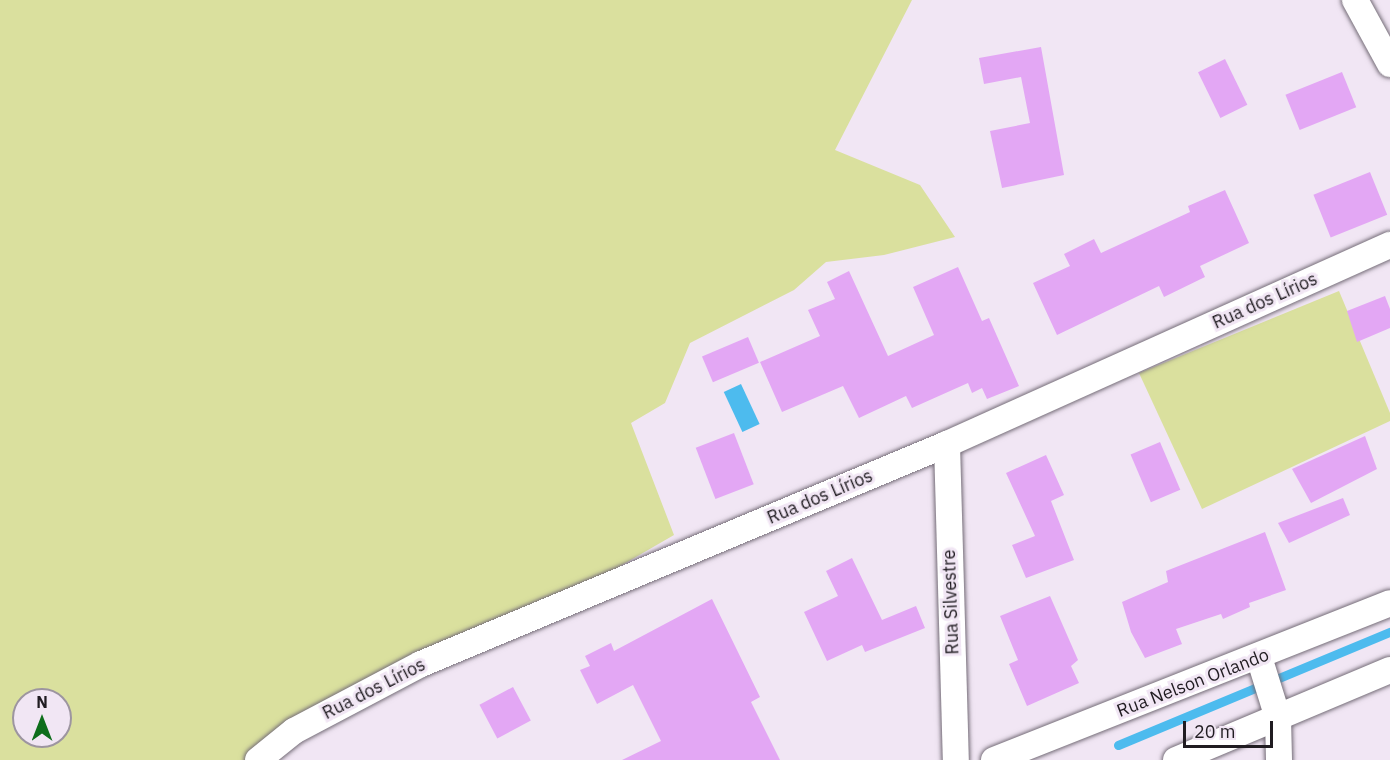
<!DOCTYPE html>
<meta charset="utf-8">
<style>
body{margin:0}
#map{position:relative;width:1390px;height:760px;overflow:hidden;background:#f1e6f4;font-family:"IBM Plex Sans",sans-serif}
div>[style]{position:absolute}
.green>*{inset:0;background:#dae09e}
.water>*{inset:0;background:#4dbbee;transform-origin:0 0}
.stream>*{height:9px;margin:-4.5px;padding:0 4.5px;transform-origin:4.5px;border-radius:4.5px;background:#4dbbee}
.building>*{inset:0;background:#e3a7f4;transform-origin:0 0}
.roads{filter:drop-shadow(0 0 2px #756d78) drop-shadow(0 0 2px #756d78)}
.street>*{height:26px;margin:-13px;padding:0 13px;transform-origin:13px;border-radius:13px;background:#fff}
span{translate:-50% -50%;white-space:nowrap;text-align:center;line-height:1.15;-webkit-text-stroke:6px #f1e6f4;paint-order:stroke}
.street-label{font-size:18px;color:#201c21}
.north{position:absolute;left:12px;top:688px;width:60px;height:60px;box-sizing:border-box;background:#f1e6f4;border:2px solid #9d95a0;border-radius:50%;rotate:0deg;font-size:16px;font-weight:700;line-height:24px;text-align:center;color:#201c21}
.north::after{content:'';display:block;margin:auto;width:21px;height:27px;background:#0e6e1c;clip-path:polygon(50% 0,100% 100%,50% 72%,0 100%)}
.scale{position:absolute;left:1183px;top:721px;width:90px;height:27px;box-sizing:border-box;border:3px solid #201c21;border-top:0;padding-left:8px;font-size:18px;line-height:21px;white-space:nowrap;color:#201c21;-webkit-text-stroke:4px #f1e6f4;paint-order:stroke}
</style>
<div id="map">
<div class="green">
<i style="clip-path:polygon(evenodd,0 0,912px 0,835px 150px,920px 185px,955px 237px,884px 255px,826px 262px,794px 290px,690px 343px,665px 403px,631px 423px,674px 535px,539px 613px,261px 760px,0 760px,0 0,24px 700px,60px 700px,60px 736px,24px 736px,24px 700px)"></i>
<i style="clip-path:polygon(1339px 291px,1390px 413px,1390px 421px,1202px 509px,1139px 373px)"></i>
</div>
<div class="water">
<i style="left:741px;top:384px;width:44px;height:19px;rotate:65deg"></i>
</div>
<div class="stream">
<i style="left:1118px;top:745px;width:295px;rotate:-22.6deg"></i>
</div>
<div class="building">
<i style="clip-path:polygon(1041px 47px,1064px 175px,1002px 188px,990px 131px,1030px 123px,1021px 77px,984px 84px,979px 58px)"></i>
<i style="left:1225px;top:59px;width:51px;height:30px;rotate:64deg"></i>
<i style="left:1342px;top:72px;width:38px;height:61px;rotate:68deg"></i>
<i style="left:1370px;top:172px;width:46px;height:61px;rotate:68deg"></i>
<i style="clip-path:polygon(1225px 190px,1249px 243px,1200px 266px,1205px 277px,1164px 297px,1159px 286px,1057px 335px,1033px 283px,1070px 266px,1064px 254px,1094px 239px,1101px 253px,1190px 212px,1188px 206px)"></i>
<i style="clip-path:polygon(958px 267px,982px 321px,989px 318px,1019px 386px,987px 399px,982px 388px,972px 393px,968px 383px,912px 408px,906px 396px,859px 418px,843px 386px,782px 412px,760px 362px,820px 336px,808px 310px,835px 299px,827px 282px,849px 271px,888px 356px,934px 335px,913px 287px)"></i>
<i style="clip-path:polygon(1385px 296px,1390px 309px,1390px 328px,1357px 342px,1347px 311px)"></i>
<i style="left:748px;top:337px;width:28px;height:50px;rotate:67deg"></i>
<i style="left:734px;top:433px;width:55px;height:41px;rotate:69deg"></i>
<i style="clip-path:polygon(1365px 436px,1377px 469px,1311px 503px,1292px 469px)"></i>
<i style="left:1160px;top:442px;width:52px;height:32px;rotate:67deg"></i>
<i style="clip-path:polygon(1046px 455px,1064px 495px,1051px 501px,1074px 560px,1026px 578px,1012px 545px,1035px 536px,1006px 473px)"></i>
<i style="clip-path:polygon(1343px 498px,1350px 515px,1289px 543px,1278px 523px)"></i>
<i style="clip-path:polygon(1265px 532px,1286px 590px,1249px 603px,1250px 607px,1223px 619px,1221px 614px,1176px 629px,1182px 644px,1145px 658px,1131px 632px,1122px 602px,1168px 582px,1166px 571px)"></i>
<i style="clip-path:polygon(852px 558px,882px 620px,916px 606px,925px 628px,865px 652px,862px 645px,827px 661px,804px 612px,838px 596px,826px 571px)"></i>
<i style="clip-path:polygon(1050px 596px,1078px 660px,1071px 666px,1079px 683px,1027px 706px,1009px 664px,1018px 660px,1000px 616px)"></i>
<i style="clip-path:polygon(712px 599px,760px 697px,751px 702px,780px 760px,622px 760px,661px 741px,633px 685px,597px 704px,580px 670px,590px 666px,585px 656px,611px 643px,614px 651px)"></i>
<i style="left:513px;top:687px;width:38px;height:38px;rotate:62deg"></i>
</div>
<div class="roads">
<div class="street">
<i style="left:1355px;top:0;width:73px;rotate:61.3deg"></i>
<i style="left:947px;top:444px;width:316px;rotate:88.4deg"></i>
<i style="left:1259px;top:657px;width:64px;rotate:72.7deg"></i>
<i style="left:1278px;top:718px;width:42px;rotate:88.6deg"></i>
<i style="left:258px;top:760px;width:46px;rotate:-38.9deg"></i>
<i style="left:294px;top:731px;width:144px;rotate:-27.8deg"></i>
<i style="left:421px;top:664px;width:570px;rotate:-22.7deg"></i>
<i style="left:947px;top:444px;width:486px;rotate:-24.2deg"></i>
<i style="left:994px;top:760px;width:426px;rotate:-21.6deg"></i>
<i style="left:1176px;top:760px;width:232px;rotate:-22.8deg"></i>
</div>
</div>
<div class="street-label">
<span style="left:1265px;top:301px;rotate:-24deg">Rua dos Lírios</span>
<span style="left:820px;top:497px;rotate:-23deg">Rua dos Lírios</span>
<span style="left:951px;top:602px;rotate:-92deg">Rua Silvestre</span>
<span style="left:1193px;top:683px;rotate:-21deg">Rua Nelson Orlando</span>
<span style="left:374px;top:689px;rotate:-27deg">Rua dos Lírios</span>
</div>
<div class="north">N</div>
<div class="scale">20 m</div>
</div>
